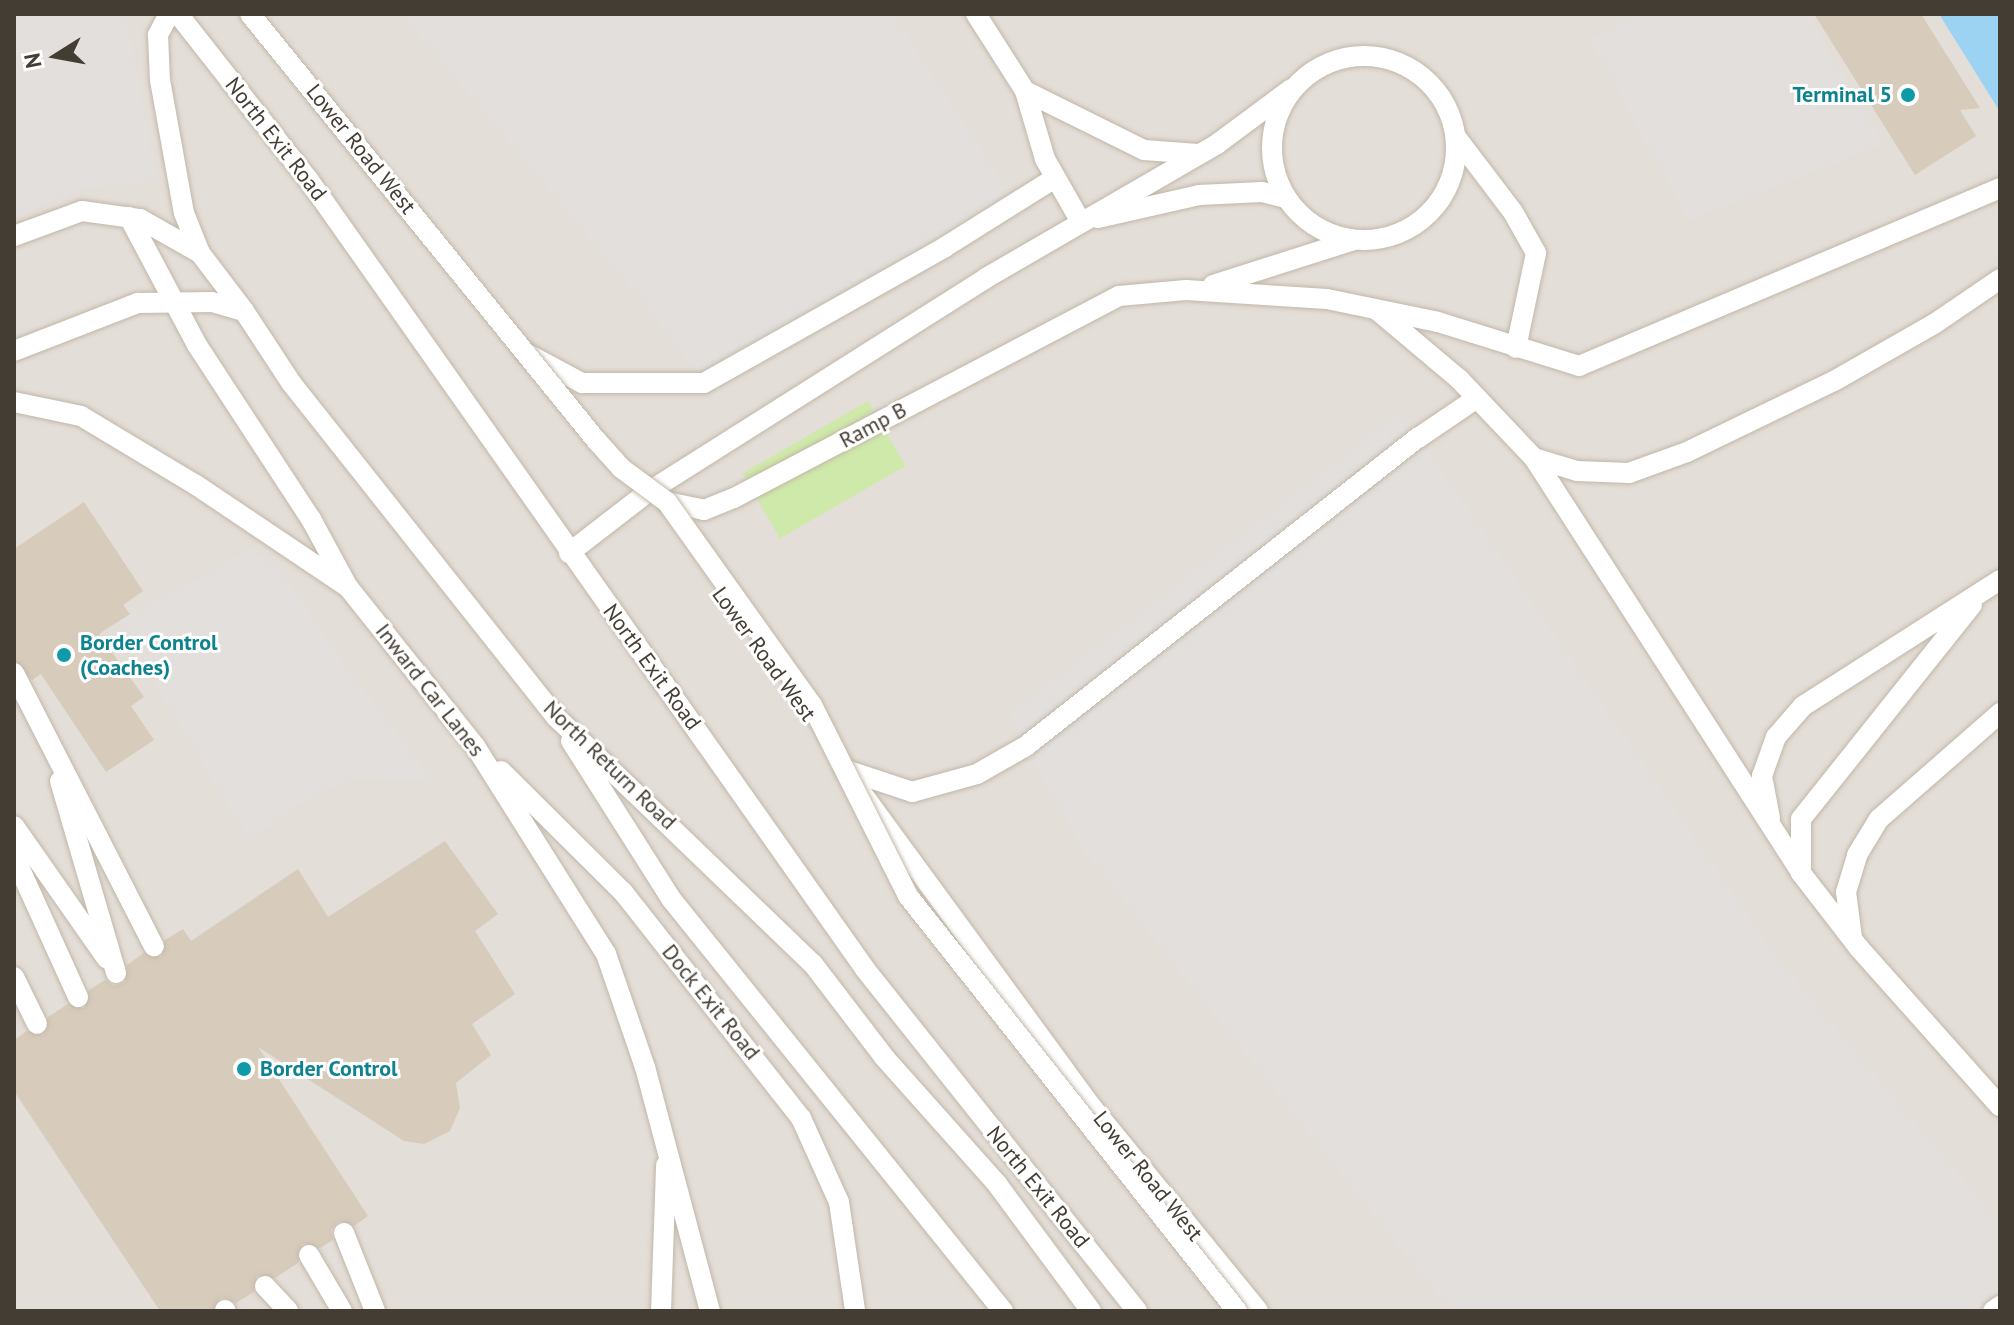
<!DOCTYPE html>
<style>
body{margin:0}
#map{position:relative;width:2014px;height:1325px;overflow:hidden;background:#f2ede3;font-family:"PT Sans",sans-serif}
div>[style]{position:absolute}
.industrial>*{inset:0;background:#e4ded8}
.green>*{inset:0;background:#cee9a9;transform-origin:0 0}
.parking>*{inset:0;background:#e2dfdc}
.water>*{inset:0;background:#9cd2f2}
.building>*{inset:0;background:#d7cbbb}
.roads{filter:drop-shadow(0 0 2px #c1b7a8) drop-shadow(0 0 2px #c1b7a8)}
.lane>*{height:20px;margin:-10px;padding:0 10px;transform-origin:10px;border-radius:10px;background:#fff}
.lane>.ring{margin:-10px;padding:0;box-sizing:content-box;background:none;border:20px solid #fff;border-radius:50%}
.bridges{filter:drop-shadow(0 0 2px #c1b7a8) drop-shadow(0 0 2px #c1b7a8)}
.lane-bridge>*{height:20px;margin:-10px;padding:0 10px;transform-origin:10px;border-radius:10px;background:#fff}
.dots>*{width:22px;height:22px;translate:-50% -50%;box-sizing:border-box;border:4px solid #fff;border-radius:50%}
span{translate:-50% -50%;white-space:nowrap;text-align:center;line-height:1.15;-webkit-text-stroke:6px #fff;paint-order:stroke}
.culture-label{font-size:22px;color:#0d838f;font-weight:700}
.right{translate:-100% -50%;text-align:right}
.left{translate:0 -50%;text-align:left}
.street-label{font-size:22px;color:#443d33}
.frame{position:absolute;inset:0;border:16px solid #443d33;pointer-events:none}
.north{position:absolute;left:16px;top:16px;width:80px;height:80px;-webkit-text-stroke:6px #fff;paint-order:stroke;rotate:259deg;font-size:22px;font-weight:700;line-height:32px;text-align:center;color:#443d33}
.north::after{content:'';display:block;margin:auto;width:28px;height:36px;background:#443d33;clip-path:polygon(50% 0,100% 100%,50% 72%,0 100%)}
</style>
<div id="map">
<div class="industrial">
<i style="clip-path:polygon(14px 14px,1945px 14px,2000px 97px,2000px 1311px,14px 1311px)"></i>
</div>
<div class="green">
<i style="left:868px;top:401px;width:75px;height:145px;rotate:60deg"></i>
</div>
<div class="parking">
<i style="clip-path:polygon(14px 14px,122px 14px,127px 20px,156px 181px,84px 189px,14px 218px)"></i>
<i style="clip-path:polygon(402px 14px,893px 14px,1010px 194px,940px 238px,951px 255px,712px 394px,650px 311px)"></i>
<i style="clip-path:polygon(1634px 14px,1807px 14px,1883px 145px,1689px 221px,1590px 39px)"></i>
<i style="clip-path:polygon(1400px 411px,1774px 953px,2000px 1224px,2000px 1293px,1977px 1311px,1450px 1311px,1080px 846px,1009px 713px)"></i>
<i style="clip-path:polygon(251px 548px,281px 571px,342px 662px,435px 782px,358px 779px,318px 792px,250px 841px,118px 622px)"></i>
</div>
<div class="water">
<i style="clip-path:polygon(1939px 14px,2000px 14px,2000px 112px,1997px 107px)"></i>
</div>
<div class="building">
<i style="clip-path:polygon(1814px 14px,1921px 14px,1980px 108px,1960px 110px,1976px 136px,1915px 175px)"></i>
<i style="clip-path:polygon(84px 502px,143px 591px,123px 605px,130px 614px,99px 634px,144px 697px,131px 706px,154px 740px,106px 772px,41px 674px,32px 680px,14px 660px,14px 549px)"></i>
<i style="clip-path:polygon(445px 841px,498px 914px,475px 931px,515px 994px,472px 1024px,491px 1055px,456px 1083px,460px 1108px,450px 1131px,424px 1144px,404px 1141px,258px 1047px,368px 1216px,354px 1226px,339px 1221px,331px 1230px,333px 1240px,320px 1248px,302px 1244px,298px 1263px,275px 1278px,257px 1276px,254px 1292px,236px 1303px,222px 1297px,212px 1311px,160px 1311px,14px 1091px,14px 1040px,27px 1031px,43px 1035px,48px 1017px,68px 1004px,84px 1008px,89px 990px,105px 980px,114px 986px,125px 982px,127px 965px,144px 953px,161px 957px,165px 940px,183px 929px,191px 941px,298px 869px,328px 917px)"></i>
</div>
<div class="roads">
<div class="lane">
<i style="left:169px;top:14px;width:24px;rotate:118deg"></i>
<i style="left:158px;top:35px;width:45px;rotate:87.5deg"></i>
<i style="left:160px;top:80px;width:135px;rotate:79.8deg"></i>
<i style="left:184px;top:213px;width:43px;rotate:68.2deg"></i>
<i style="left:178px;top:14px;width:210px;rotate:51.8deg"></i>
<i style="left:308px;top:179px;width:967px;rotate:54.81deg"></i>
<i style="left:865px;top:969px;width:437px;rotate:51.5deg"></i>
<i style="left:976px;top:14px;width:91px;rotate:57.5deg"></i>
<i style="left:1025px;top:91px;width:71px;rotate:73.6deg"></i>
<i style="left:1045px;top:159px;width:73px;rotate:60.3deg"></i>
<i class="ring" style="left:1272px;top:56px;width:164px;height:164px"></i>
<i style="left:1025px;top:91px;width:133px;rotate:26.4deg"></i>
<i style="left:1144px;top:150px;width:54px;rotate:4.2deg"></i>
<i style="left:1456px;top:137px;width:94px;rotate:52.8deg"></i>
<i style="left:1513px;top:212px;width:47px;rotate:60.7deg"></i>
<i style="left:1536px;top:253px;width:97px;rotate:101.9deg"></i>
<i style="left:129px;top:217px;width:145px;rotate:62deg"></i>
<i style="left:197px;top:345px;width:208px;rotate:56.8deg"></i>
<i style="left:311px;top:519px;width:72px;rotate:61.6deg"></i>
<i style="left:1098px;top:218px;width:104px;rotate:-12.8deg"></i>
<i style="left:1199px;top:195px;width:63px;rotate:-2.7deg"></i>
<i style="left:1262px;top:192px;width:25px;rotate:14deg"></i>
<i style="left:14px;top:236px;width:72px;rotate:-20.2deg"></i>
<i style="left:82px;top:211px;width:59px;rotate:7.9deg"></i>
<i style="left:140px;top:219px;width:69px;rotate:29.5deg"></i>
<i style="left:200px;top:253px;width:73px;rotate:52.8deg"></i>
<i style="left:1213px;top:285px;width:148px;rotate:-17.7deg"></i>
<i style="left:1377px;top:310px;width:107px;rotate:40.1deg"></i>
<i style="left:1459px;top:379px;width:109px;rotate:46.5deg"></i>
<i style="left:1534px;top:458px;width:45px;rotate:16.8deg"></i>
<i style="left:1577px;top:471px;width:52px;rotate:2.2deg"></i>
<i style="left:1629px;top:473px;width:62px;rotate:-19.9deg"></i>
<i style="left:1687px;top:452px;width:163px;rotate:-25.8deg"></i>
<i style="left:1834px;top:381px;width:115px;rotate:-29.7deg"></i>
<i style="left:1934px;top:324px;width:80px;rotate:-34.3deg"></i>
<i style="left:14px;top:351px;width:133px;rotate:-21.2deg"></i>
<i style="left:138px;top:303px;width:74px;rotate:-0.8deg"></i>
<i style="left:212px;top:302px;width:33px;rotate:16deg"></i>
<i style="left:244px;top:311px;width:87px;rotate:56.7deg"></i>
<i style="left:292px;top:384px;width:425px;rotate:51.6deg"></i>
<i style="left:556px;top:717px;width:356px;rotate:43.9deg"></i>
<i style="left:813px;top:964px;width:117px;rotate:52.6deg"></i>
<i style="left:884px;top:1057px;width:170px;rotate:48.3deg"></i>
<i style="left:997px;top:1184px;width:158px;rotate:53.5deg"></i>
<i style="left:526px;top:353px;width:64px;rotate:28.2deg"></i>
<i style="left:582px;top:383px;width:122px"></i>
<i style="left:704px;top:383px;width:277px;rotate:-29.4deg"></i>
<i style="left:945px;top:247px;width:130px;rotate:-32.1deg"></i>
<i style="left:14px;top:402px;width:68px;rotate:11.8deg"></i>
<i style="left:81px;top:416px;width:134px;rotate:31deg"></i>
<i style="left:196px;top:485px;width:183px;rotate:33.9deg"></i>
<i style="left:348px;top:587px;width:203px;rotate:51.4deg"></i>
<i style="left:475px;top:746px;width:246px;rotate:57.8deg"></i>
<i style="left:606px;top:954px;width:120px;rotate:71deg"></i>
<i style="left:645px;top:1067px;width:253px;rotate:75.1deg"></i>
<i style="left:1534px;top:458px;width:493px;rotate:57.2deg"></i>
<i style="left:1801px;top:873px;width:95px;rotate:52.3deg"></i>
<i style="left:1859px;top:948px;width:212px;rotate:48.3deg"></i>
<i style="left:667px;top:502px;width:38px;rotate:12deg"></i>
<i style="left:704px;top:510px;width:32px;rotate:-22deg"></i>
<i style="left:734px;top:498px;width:435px;rotate:-27.7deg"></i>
<i style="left:1119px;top:296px;width:67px;rotate:-5.1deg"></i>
<i style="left:1186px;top:290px;width:141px;rotate:3.7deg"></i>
<i style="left:1327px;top:299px;width:113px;rotate:11.7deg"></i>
<i style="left:1438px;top:322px;width:148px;rotate:17.3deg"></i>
<i style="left:1579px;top:366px;width:457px;rotate:-22.9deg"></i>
<i style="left:569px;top:553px;width:100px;rotate:-37.7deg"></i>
<i style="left:648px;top:492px;width:400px;rotate:-32.3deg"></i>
<i style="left:986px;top:278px;width:267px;rotate:-30.1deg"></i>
<i style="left:1217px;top:144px;width:92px;rotate:-36.6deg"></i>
<i style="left:14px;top:673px;width:307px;rotate:62.9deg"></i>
<i style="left:571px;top:741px;width:188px;rotate:57.6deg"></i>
<i style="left:672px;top:900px;width:528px;rotate:51.15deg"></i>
<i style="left:846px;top:770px;width:70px;rotate:18.4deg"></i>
<i style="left:912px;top:792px;width:67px;rotate:-15.5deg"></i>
<i style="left:977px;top:774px;width:56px;rotate:-29.7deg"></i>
<i style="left:1026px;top:746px;width:499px;rotate:-38.2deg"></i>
<i style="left:1418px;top:438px;width:71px;rotate:-34.1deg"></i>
<i style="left:501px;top:771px;width:172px;rotate:44.8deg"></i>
<i style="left:623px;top:892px;width:288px;rotate:51.8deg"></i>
<i style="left:801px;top:1118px;width:92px;rotate:65.7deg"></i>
<i style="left:839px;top:1202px;width:110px;rotate:81.6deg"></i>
<i style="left:60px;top:781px;width:200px;rotate:73.7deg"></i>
<i style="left:864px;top:796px;width:384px;rotate:53.8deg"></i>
<i style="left:1091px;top:1106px;width:264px;rotate:50.8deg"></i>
<i style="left:1770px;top:818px;width:43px;rotate:-100.8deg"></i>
<i style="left:1762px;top:776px;width:41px;rotate:-70.3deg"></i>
<i style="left:1776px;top:737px;width:41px;rotate:-48.9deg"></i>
<i style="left:1803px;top:706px;width:234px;rotate:-32.6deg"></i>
<i style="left:14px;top:826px;width:162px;rotate:55deg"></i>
<i style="left:14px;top:856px;width:155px;rotate:65.6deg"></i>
<i style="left:1801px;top:873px;width:54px;rotate:-90deg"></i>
<i style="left:1801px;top:819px;width:274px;rotate:-51.4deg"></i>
<i style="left:1852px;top:938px;width:46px;rotate:-97.4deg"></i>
<i style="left:1846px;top:892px;width:39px;rotate:-73deg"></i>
<i style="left:1857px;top:855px;width:42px;rotate:-58.6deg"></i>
<i style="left:1879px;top:819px;width:161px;rotate:-41.2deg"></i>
<i style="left:14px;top:977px;width:52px;rotate:63.9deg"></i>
<i style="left:344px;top:1233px;width:84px;rotate:68.3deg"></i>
<i style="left:309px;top:1255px;width:65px;rotate:59.5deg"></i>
<i style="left:265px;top:1286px;width:34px;rotate:47deg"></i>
<i style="left:225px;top:1310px;width:1px;rotate:45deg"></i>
<i style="left:661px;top:1311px;width:146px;rotate:-88deg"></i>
<i style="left:1993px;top:1311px;width:9px;rotate:-36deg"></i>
</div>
</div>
<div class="bridges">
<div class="lane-bridge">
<i style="left:250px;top:14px;width:549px;rotate:50.92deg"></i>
<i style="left:596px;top:440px;width:38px;rotate:48deg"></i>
<i style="left:621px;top:468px;width:57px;rotate:36.5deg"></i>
<i style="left:667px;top:502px;width:249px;rotate:54.5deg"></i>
<i style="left:812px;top:705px;width:214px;rotate:63.3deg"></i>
<i style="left:908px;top:896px;width:530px;rotate:51.59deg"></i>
</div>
</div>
<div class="dots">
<i style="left:1908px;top:95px;background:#0f9aa8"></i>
<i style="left:64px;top:655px;background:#0f9aa8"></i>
<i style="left:244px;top:1069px;background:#0f9aa8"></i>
</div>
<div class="culture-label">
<span class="right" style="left:1892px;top:95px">Terminal 5</span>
<span class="left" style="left:80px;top:655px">Border Control<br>(Coaches)</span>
<span class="left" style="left:260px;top:1069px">Border Control</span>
</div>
<div class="street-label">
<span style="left:276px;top:139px;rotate:52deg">North Exit Road</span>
<span style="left:361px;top:149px;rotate:51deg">Lower Road West</span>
<span style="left:873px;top:425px;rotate:-28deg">Ramp B</span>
<span style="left:764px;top:654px;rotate:54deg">Lower Road West</span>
<span style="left:652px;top:667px;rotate:54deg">North Exit Road</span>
<span style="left:430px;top:690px;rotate:52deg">Inward Car Lanes</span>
<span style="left:610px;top:765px;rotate:44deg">North Return Road</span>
<span style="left:711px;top:1002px;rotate:51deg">Dock Exit Road</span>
<span style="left:1148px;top:1176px;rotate:51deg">Lower Road West</span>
<span style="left:1038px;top:1187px;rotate:51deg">North Exit Road</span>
</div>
<div class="frame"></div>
<div class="north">N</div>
</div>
